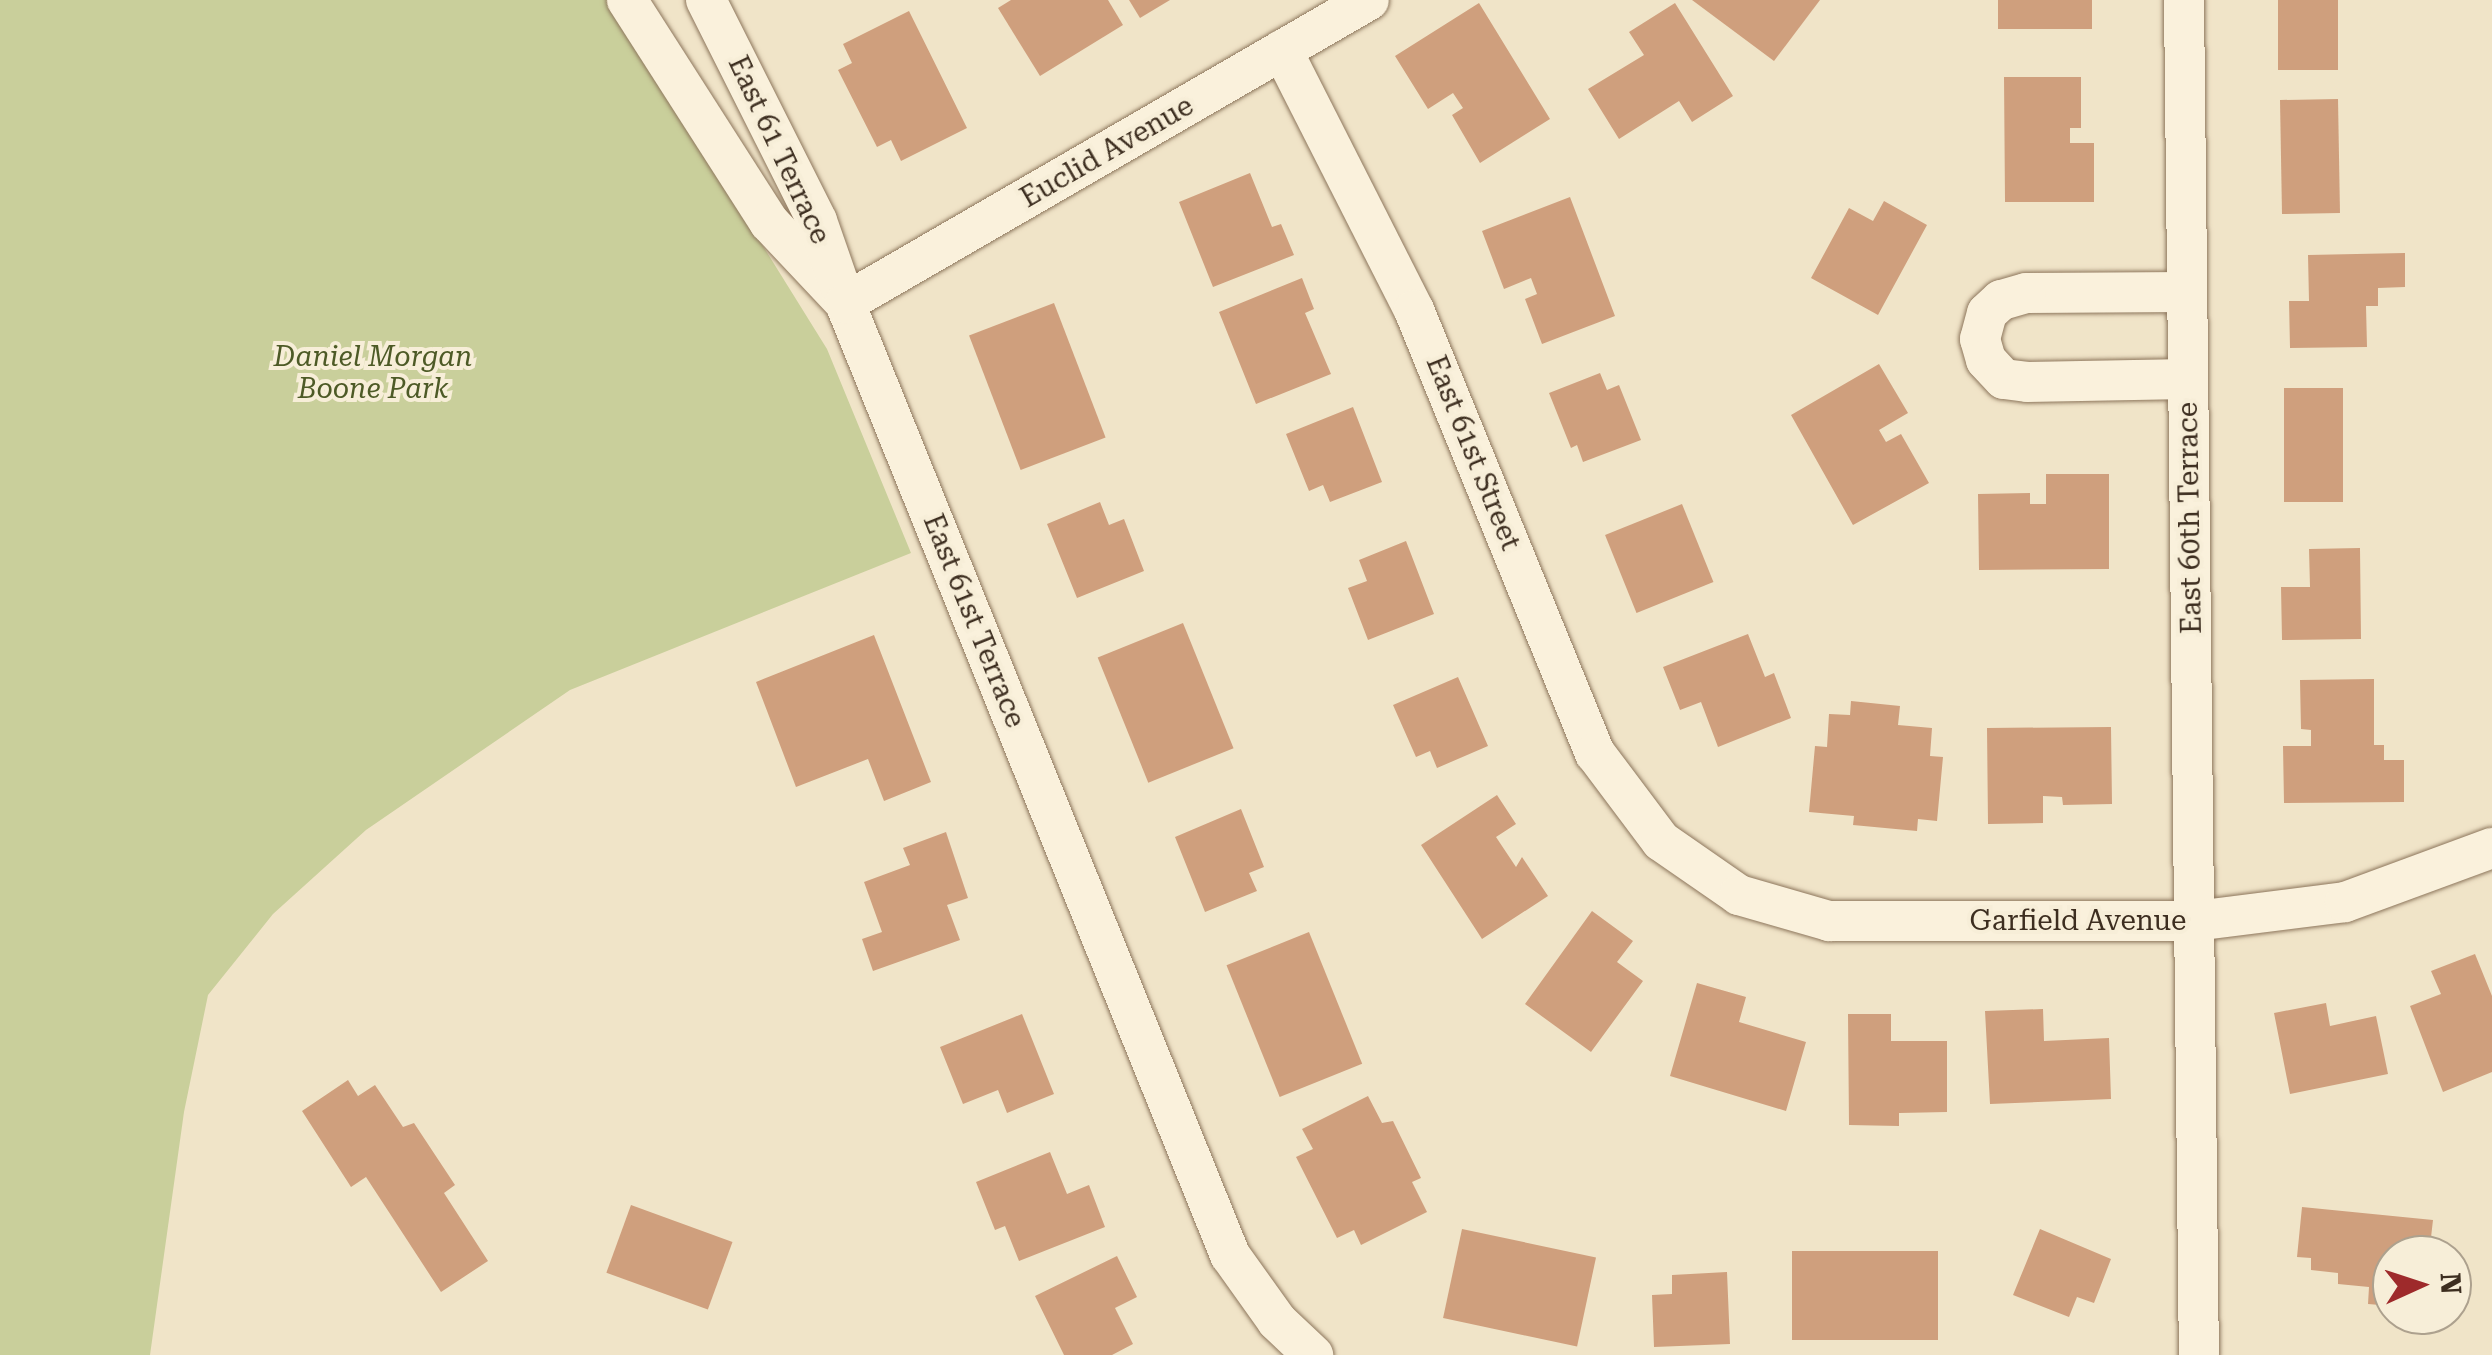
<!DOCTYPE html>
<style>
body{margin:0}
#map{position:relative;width:2492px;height:1355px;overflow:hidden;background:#f0e4c8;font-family:"Roboto Serif",serif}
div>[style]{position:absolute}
.green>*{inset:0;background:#c9cf9b}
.building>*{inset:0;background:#cf9f7d;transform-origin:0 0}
.roads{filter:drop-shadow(0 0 2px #8d765c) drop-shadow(0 0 2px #8d765c)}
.minor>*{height:40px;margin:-20px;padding:0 20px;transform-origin:20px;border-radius:20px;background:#faf1dc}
span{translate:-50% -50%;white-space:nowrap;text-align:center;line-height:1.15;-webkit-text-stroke:8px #f7eed8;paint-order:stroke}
.street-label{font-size:28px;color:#3d2e20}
.park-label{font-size:28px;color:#4d5a26;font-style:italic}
.north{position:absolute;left:2372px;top:1235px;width:100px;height:100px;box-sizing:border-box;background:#f7eed8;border:2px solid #ada18e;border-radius:50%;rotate:87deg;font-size:28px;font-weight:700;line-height:40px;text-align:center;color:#3d2e20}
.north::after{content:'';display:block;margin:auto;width:35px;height:45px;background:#9e2a2b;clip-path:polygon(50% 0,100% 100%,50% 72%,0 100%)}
</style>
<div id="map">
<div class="green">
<i style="clip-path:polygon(0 0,610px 0,827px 349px,911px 553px,570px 690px,366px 830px,273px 914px,208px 995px,184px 1112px,150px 1355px,0 1355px)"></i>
</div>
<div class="building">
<i style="clip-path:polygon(1011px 0,1108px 0,1123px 25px,1040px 76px,998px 8px)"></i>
<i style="clip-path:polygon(1129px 0,1170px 0,1140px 18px)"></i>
<i style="clip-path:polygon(1692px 0,1820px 0,1774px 61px)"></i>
<i style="left:1998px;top:0;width:94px;height:29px"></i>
<i style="left:2278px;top:0;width:60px;height:70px"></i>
<i style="clip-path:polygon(1479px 3px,1550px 119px,1480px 163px,1452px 115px,1463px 108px,1453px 93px,1428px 109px,1395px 56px)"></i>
<i style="clip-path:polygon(1675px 3px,1733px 96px,1692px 122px,1679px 101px,1619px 139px,1588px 89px,1644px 55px,1629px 32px)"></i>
<i style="clip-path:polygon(909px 11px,967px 128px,901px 161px,891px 140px,877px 147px,838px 70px,852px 63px,843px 44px)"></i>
<i style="clip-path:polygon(2004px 77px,2081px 77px,2081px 128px,2070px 128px,2070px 143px,2094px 143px,2094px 202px,2005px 202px)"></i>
<i style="left:2338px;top:99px;width:114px;height:58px;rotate:89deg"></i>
<i style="clip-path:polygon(1250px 173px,1272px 227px,1281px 224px,1294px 255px,1213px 287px,1179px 202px)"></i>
<i style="clip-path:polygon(1570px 197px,1615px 316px,1542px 344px,1525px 299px,1537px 294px,1531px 278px,1504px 289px,1482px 231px)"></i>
<i style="clip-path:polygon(1884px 201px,1927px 225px,1878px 315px,1811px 278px,1849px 208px,1873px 221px)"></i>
<i style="clip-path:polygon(2405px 253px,2405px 287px,2378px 288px,2378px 306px,2366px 306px,2367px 347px,2290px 348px,2289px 301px,2309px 301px,2308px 255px)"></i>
<i style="clip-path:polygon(1302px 278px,1314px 309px,1305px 313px,1331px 374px,1256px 404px,1219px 312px)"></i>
<i style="left:1054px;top:303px;width:144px;height:91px;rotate:69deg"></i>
<i style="clip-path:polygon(1879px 364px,1908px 413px,1879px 430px,1886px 442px,1901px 434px,1929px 483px,1853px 525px,1791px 415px)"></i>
<i style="clip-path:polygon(1600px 373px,1607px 390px,1619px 385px,1641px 440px,1583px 462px,1577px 445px,1571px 448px,1549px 393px)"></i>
<i style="left:2284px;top:388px;width:59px;height:114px"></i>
<i style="clip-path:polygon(1353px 407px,1382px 482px,1330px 502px,1323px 485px,1309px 491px,1286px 434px)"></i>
<i style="clip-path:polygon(2046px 474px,2109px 474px,2109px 569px,1979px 570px,1978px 494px,2030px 493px,2030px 504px,2046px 504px)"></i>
<i style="clip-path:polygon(1100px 502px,1109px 525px,1124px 519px,1144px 571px,1077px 598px,1047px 524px)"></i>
<i style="left:1682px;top:504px;width:84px;height:83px;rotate:68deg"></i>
<i style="clip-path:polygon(1406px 541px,1434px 614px,1368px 640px,1348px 588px,1367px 581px,1359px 560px)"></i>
<i style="clip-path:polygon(2360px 548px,2361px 639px,2282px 640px,2281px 587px,2310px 587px,2309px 549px)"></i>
<i style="left:1183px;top:623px;width:135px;height:92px;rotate:68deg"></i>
<i style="clip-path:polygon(1748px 634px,1765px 677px,1774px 673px,1791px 718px,1718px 747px,1701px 702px,1680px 710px,1663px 667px)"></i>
<i style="clip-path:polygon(874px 635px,931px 782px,884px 801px,868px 759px,796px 787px,756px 682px)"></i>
<i style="clip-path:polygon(1458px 677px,1488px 746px,1437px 768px,1430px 751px,1416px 757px,1393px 705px)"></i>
<i style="clip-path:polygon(2374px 679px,2374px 745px,2384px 745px,2384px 760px,2404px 760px,2404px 802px,2284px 803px,2283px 746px,2311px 746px,2311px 730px,2301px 729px,2300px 680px)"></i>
<i style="clip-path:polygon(1851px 701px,1900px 706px,1898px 725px,1932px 728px,1930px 756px,1943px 757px,1937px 821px,1918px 819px,1917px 831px,1853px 825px,1854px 816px,1809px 812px,1815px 746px,1827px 747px,1829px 714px,1850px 715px)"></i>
<i style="clip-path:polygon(2111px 727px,2112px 804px,2063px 805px,2062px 797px,2043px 796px,2043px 823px,1988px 824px,1987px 728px)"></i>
<i style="clip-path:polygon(1497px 795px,1516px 824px,1496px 837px,1516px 867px,1522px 857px,1548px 896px,1482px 939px,1421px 845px)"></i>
<i style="clip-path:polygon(1241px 809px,1264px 867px,1249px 873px,1257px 891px,1205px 912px,1175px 837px)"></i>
<i style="clip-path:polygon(946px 832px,968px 898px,947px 905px,960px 940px,873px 971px,862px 939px,882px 932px,864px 882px,910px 865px,903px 848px)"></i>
<i style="clip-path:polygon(1592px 911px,1633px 941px,1617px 962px,1643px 981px,1591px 1052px,1525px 1004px)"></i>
<i style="left:1309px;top:932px;width:142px;height:89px;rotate:68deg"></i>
<i style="clip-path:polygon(2475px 954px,2492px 996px,2492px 1072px,2443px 1092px,2410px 1006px,2441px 994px,2431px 971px)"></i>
<i style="clip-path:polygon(1697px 983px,1746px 997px,1739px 1022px,1806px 1042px,1786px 1111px,1670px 1076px)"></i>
<i style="clip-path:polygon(2326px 1003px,2330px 1026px,2376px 1016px,2388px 1074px,2290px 1094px,2274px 1013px)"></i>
<i style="clip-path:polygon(2043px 1009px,2044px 1041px,2109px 1038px,2111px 1099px,1990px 1104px,1985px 1011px)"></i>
<i style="clip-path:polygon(1022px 1014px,1054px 1094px,1007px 1113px,998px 1090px,963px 1104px,940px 1047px)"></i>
<i style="clip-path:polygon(1848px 1014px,1891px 1014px,1891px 1041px,1947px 1041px,1947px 1112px,1899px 1113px,1899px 1126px,1849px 1125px)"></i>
<i style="clip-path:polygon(348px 1080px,358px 1096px,375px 1085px,403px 1127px,414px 1123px,455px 1185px,444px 1193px,488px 1261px,441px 1292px,366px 1177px,351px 1187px,302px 1111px)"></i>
<i style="clip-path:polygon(1368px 1096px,1382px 1123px,1393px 1121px,1421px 1178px,1412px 1182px,1427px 1212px,1361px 1245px,1354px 1230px,1337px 1238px,1296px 1157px,1313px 1149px,1302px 1129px)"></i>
<i style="clip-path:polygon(1050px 1152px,1067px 1194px,1089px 1185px,1105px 1227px,1019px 1261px,1005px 1226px,995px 1230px,976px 1182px)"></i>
<i style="left:631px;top:1205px;width:108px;height:72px;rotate:20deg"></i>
<i style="clip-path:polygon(2302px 1207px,2433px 1220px,2429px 1255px,2392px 1255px,2392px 1306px,2368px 1304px,2369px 1287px,2338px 1284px,2338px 1273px,2311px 1270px,2311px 1258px,2297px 1257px)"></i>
<i style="left:1462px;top:1229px;width:137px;height:91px;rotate:12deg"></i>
<i style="clip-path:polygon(2040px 1229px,2111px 1259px,2094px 1303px,2077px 1297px,2069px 1317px,2013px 1295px)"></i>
<i style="left:1938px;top:1251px;width:89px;height:146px;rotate:90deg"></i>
<i style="clip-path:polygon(1117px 1256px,1137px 1297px,1115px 1308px,1133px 1344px,1112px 1355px,1064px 1355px,1035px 1296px)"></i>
<i style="clip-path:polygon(1727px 1272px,1730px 1344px,1654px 1347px,1652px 1295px,1672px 1294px,1672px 1275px)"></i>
</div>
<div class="roads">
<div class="minor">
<i style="left:627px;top:0;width:264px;rotate:57.4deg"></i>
<i style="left:769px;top:222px;width:111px;rotate:46.8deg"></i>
<i style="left:845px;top:303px;width:1027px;rotate:67.98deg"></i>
<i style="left:1230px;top:1255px;width:81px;rotate:54.5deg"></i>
<i style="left:1277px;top:1321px;width:50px;rotate:43.4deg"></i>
<i style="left:706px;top:0;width:247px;rotate:63.3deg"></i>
<i style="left:817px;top:221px;width:73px;rotate:70.8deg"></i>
<i style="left:2184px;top:0;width:1355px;rotate:89.37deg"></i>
<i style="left:1282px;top:50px;width:292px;rotate:63.1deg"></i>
<i style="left:1414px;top:310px;width:479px;rotate:67.8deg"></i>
<i style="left:1595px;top:753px;width:110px;rotate:53.1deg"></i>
<i style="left:1661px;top:841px;width:95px;rotate:34.7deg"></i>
<i style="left:1739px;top:895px;width:94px;rotate:16.1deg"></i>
<i style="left:1829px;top:921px;width:366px"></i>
<i style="left:2195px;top:921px;width:151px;rotate:-7.2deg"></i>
<i style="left:2345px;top:902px;width:157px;rotate:-20.2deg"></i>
<i style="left:2187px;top:292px;width:161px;rotate:179.6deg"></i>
<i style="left:2026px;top:293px;width:26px;rotate:164deg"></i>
<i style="left:2001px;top:300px;width:19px;rotate:137deg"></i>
<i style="left:1987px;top:313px;width:27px;rotate:105deg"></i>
<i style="left:1980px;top:339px;width:22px;rotate:74deg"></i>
<i style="left:1986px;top:360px;width:26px;rotate:47deg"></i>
<i style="left:2004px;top:379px;width:23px;rotate:7deg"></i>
<i style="left:2027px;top:382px;width:161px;rotate:-1.1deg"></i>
<i style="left:845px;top:303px;width:605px;rotate:-30.04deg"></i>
</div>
</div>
<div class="street-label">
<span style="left:779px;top:150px;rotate:65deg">East 61 Terrace</span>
<span style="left:1107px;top:152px;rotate:-30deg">Euclid Avenue</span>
<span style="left:1473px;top:453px;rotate:68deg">East 61st Street</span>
<span style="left:2190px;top:518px;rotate:-91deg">East 60th Terrace</span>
<span style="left:974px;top:621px;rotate:68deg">East 61st Terrace</span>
<span style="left:2078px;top:921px">Garfield Avenue</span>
</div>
<div class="park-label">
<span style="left:373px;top:373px">Daniel Morgan<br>Boone Park</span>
</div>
<div class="north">N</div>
</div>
